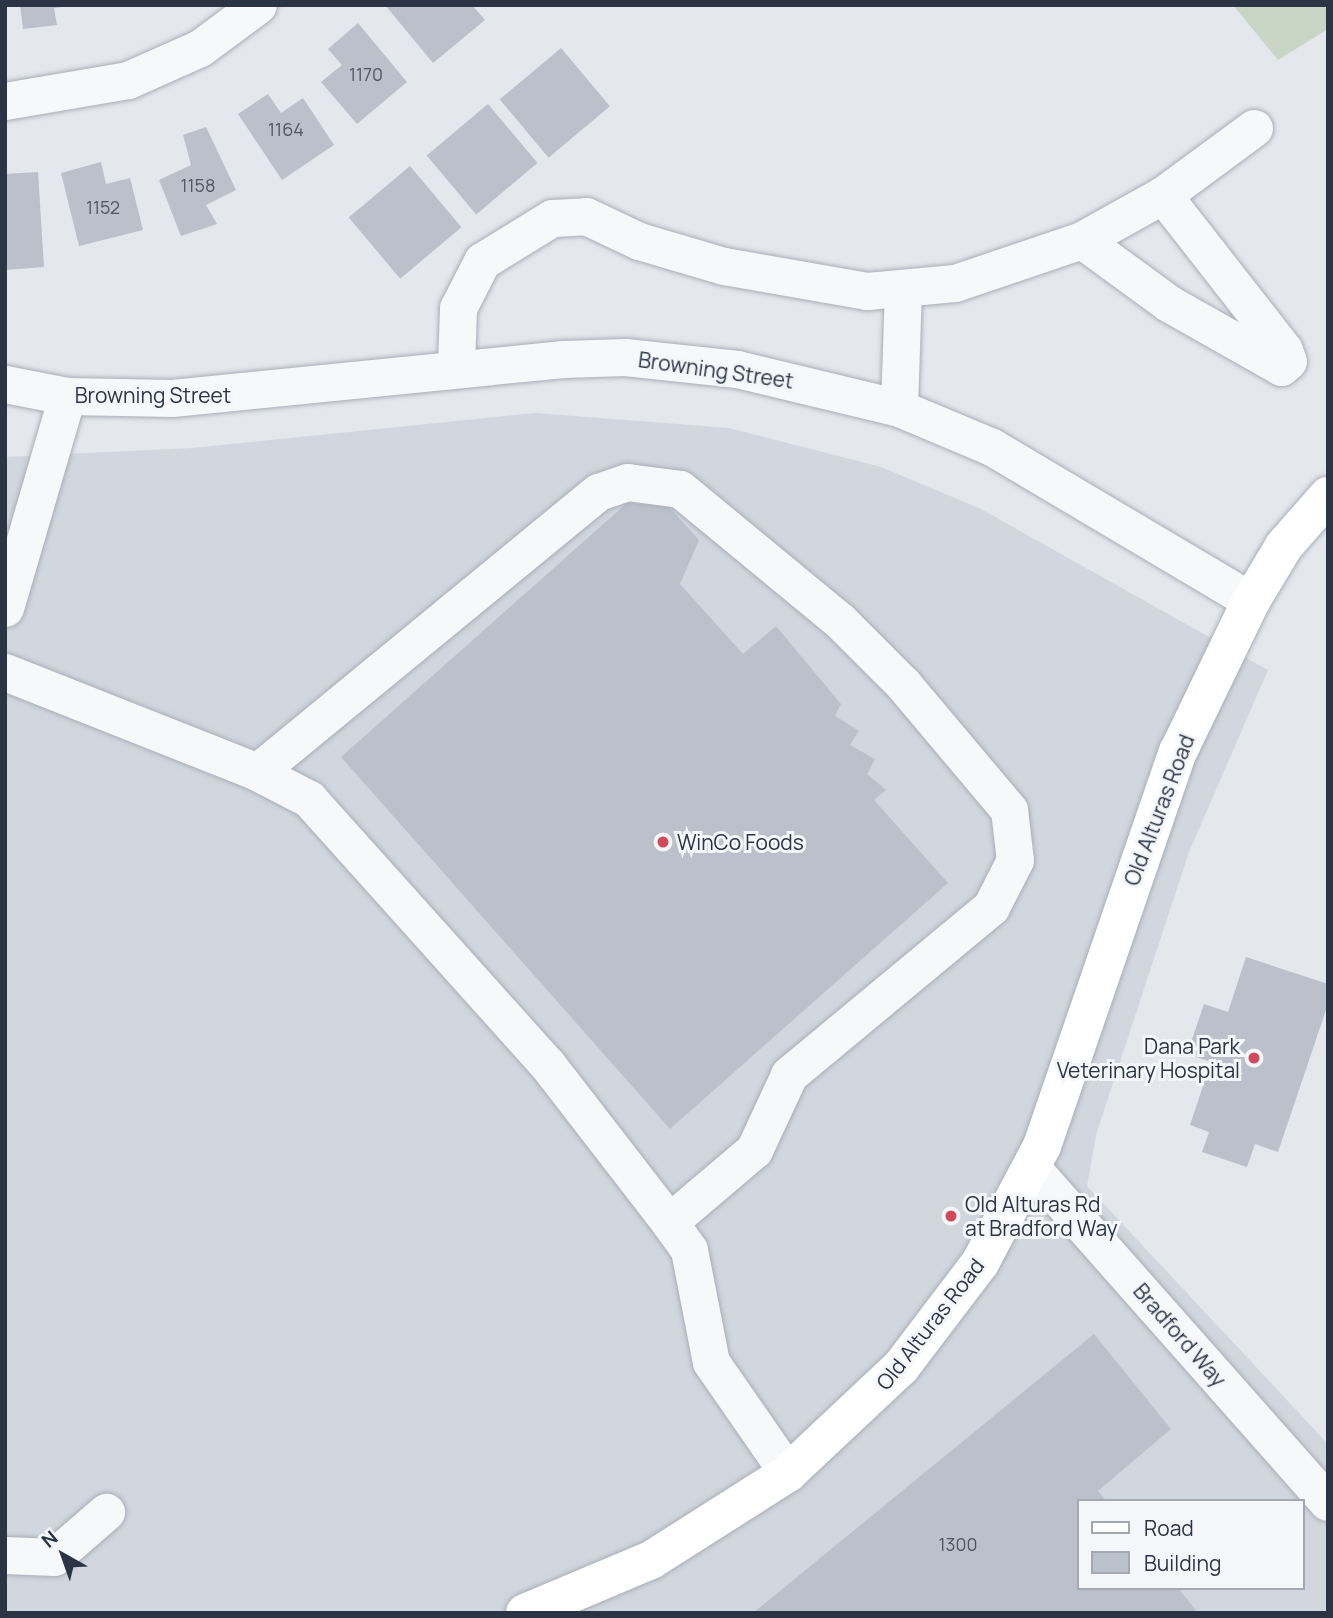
<!DOCTYPE html>
<style>
body{margin:0}
#map{position:relative;width:1333px;height:1618px;overflow:hidden;background:#e4e7ec;font-family:Manrope,sans-serif}
div>[style]{position:absolute}
.built>*{inset:0;background:#d2d6de}
.green>*{inset:0;background:#c9d6c5}
.building>*{inset:0;background:#bbc0ca;transform-origin:0 0}
.roads{filter:drop-shadow(0 0 2px #a9aeb7) drop-shadow(0 0 2px #a9aeb7)}
.minor>*{height:37px;margin:-18.5px;padding:0 18.5px;transform-origin:18.5px;border-radius:18.5px;background:#f7f8fa}
.major>*{height:38px;margin:-19px;padding:0 19px;transform-origin:19px;border-radius:19px;background:#fff}
.dots>*{width:19px;height:19px;translate:-50% -50%;box-sizing:border-box;border:4px solid #f4f6f9;border-radius:50%}
span{translate:-50% -50%;white-space:nowrap;text-align:center;line-height:1.15;-webkit-text-stroke:6px #f4f6f9;paint-order:stroke}
.number-label{font-size:18px;color:#4f5766}
.number-label span{-webkit-text-stroke-width:0}
.street-label{font-size:21px;color:#2b3445}
.poi-label{font-size:21px;color:#2b3445}
.left{translate:0 -50%;text-align:left}
.right{translate:-100% -50%;text-align:right}
.frame{position:absolute;inset:0;border:7px solid #2b3445;pointer-events:none}
.legend{position:absolute;left:1077px;top:1499px;width:228px;height:91px;box-sizing:border-box;background:#f4f6f9;border:2px solid #a4a8b1;margin:0;padding:9px 12px;list-style:none;font-size:21px;color:#2b3445}
.legend li{display:flex;align-items:center;gap:14px;height:35px}
.legend b{width:35px;border:2px solid #a4a8b1}
.north{position:absolute;left:28px;top:1520px;width:70px;height:70px;-webkit-text-stroke:5px #f4f6f9;paint-order:stroke;rotate:320deg;font-size:19px;font-weight:700;line-height:28px;text-align:center;color:#2b3445}
.north::after{content:'';display:block;margin:auto;width:24px;height:32px;background:#2b3445;clip-path:polygon(50% 0,100% 100%,50% 72%,0 100%)}
</style>
<div id="map">
<div class="built">
<i style="clip-path:polygon(evenodd,535px 413px,729px 428px,881px 467px,981px 509px,1268px 670px,1189px 852px,1096px 1135px,1087px 1186px,1328px 1444px,1328px 1613px,5px 1613px,5px 457px,192px 448px,535px 413px,1079px 1501px,1303px 1501px,1303px 1588px,1079px 1588px,1079px 1501px)"></i>
</div>
<div class="green">
<i style="clip-path:polygon(1233px 5px,1328px 5px,1328px 29px,1278px 60px)"></i>
</div>
<div class="building">
<i style="clip-path:polygon(20px 5px,63px 5px,63px 7px,54px 8px,57px 25px,23px 29px)"></i>
<i style="clip-path:polygon(385px 5px,472px 5px,485px 20px,433px 63px)"></i>
<i style="clip-path:polygon(358px 23px,407px 82px,357px 124px,321px 82px,342px 65px,328px 49px)"></i>
<i style="left:561px;top:48px;width:76px;height:80px;rotate:50deg"></i>
<i style="clip-path:polygon(268px 94px,281px 113px,303px 98px,334px 145px,282px 180px,238px 114px)"></i>
<i style="left:488px;top:104px;width:77px;height:80px;rotate:50deg"></i>
<i style="clip-path:polygon(206px 127px,236px 190px,206px 205px,217px 224px,181px 236px,159px 180px,191px 165px,183px 135px)"></i>
<i style="clip-path:polygon(101px 162px,106px 184px,130px 178px,143px 230px,79px 246px,61px 173px)"></i>
<i style="left:410px;top:166px;width:80px;height:80px;rotate:50deg"></i>
<i style="clip-path:polygon(38px 172px,44px 267px,5px 270px,5px 174px)"></i>
<i style="clip-path:polygon(627px 503px,668px 506px,699px 540px,680px 584px,743px 654px,776px 626px,841px 704px,835px 716px,859px 731px,850px 745px,875px 759px,867px 774px,886px 790px,874px 800px,948px 883px,670px 1129px,341px 757px)"></i>
<i style="clip-path:polygon(1246px 957px,1328px 984px,1328px 1004px,1278px 1152px,1255px 1144px,1247px 1167px,1202px 1152px,1209px 1132px,1190px 1125px,1211px 1062px,1187px 1054px,1204px 1004px,1228px 1012px)"></i>
<i style="clip-path:polygon(1094px 1334px,1171px 1429px,1098px 1491px,1106px 1501px,1079px 1501px,1079px 1588px,1178px 1588px,1198px 1613px,753px 1613px)"></i>
</div>
<div class="roads">
<div class="minor">
<i style="left:5px;top:101px;width:125px;rotate:-9.7deg"></i>
<i style="left:128px;top:80px;width:79px;rotate:-24deg"></i>
<i style="left:200px;top:48px;width:72px;rotate:-36.6deg"></i>
<i style="left:1082px;top:240px;width:93px;rotate:-29.1deg"></i>
<i style="left:1163px;top:195px;width:113px;rotate:-36.4deg"></i>
<i style="left:456px;top:366px;width:58px;rotate:-88deg"></i>
<i style="left:458px;top:308px;width:53px;rotate:-62.9deg"></i>
<i style="left:482px;top:261px;width:82px;rotate:-31.6deg"></i>
<i style="left:552px;top:218px;width:34px;rotate:-3deg"></i>
<i style="left:586px;top:216px;width:59px;rotate:25.3deg"></i>
<i style="left:639px;top:241px;width:89px;rotate:16.4deg"></i>
<i style="left:724px;top:266px;width:145px;rotate:9.9deg"></i>
<i style="left:867px;top:291px;width:88px;rotate:-5.2deg"></i>
<i style="left:955px;top:283px;width:134px;rotate:-18.7deg"></i>
<i style="left:1082px;top:240px;width:107px;rotate:36.2deg"></i>
<i style="left:1168px;top:303px;width:130px;rotate:29.5deg"></i>
<i style="left:1281px;top:367px;width:9px;rotate:-41deg"></i>
<i style="left:1288px;top:361px;width:12px;rotate:-110deg"></i>
<i style="left:1284px;top:350px;width:197px;rotate:-128deg"></i>
<i style="left:5px;top:384px;width:63px;rotate:11deg"></i>
<i style="left:67px;top:396px;width:105px;rotate:1.1deg"></i>
<i style="left:172px;top:398px;width:393px;rotate:-5.7deg"></i>
<i style="left:563px;top:359px;width:62px;rotate:-1.8deg"></i>
<i style="left:625px;top:357px;width:113px;rotate:6.1deg"></i>
<i style="left:737px;top:369px;width:167px;rotate:13.5deg"></i>
<i style="left:899px;top:408px;width:101px;rotate:22.8deg"></i>
<i style="left:992px;top:447px;width:301px;rotate:30.7deg"></i>
<i style="left:899px;top:408px;width:120px;rotate:-88.1deg"></i>
<i style="left:5px;top:608px;width:221px;rotate:-73.7deg"></i>
<i style="left:5px;top:672px;width:271px;rotate:21.6deg"></i>
<i style="left:257px;top:772px;width:59px;rotate:27.4deg"></i>
<i style="left:309px;top:799px;width:356px;rotate:48.1deg"></i>
<i style="left:547px;top:1064px;width:200px;rotate:52.3deg"></i>
<i style="left:669px;top:1222px;width:34px;rotate:54deg"></i>
<i style="left:689px;top:1250px;width:114px;rotate:78.9deg"></i>
<i style="left:711px;top:1362px;width:135px;rotate:55.3deg"></i>
<i style="left:257px;top:772px;width:441px;rotate:-39.4deg"></i>
<i style="left:598px;top:492px;width:31px;rotate:-19deg"></i>
<i style="left:627px;top:482px;width:53px;rotate:7.5deg"></i>
<i style="left:680px;top:489px;width:207px;rotate:39.5deg"></i>
<i style="left:840px;top:621px;width:89px;rotate:45deg"></i>
<i style="left:903px;top:684px;width:165px;rotate:49.9deg"></i>
<i style="left:1009px;top:810px;width:50px;rotate:83.2deg"></i>
<i style="left:1015px;top:860px;width:53px;rotate:117.1deg"></i>
<i style="left:991px;top:907px;width:263px;rotate:140.3deg"></i>
<i style="left:789px;top:1075px;width:83px;rotate:115deg"></i>
<i style="left:754px;top:1150px;width:111px;rotate:139.7deg"></i>
<i style="left:1032px;top:1168px;width:446px;rotate:48.5deg"></i>
<i style="left:5px;top:1555px;width:49px;rotate:2.3deg"></i>
<i style="left:54px;top:1557px;width:69px;rotate:-40.9deg"></i>
</div>
<div class="major">
<i style="left:525px;top:1613px;width:137px;rotate:-22.8deg"></i>
<i style="left:651px;top:1560px;width:162px;rotate:-32.4deg"></i>
<i style="left:788px;top:1473px;width:155px;rotate:-43.2deg"></i>
<i style="left:901px;top:1367px;width:131px;rotate:-52.8deg"></i>
<i style="left:980px;top:1263px;width:132px;rotate:-62.1deg"></i>
<i style="left:1042px;top:1146px;width:417px;rotate:-71deg"></i>
<i style="left:1178px;top:752px;width:168px;rotate:-64.2deg"></i>
<i style="left:1251px;top:601px;width:64px;rotate:-59deg"></i>
<i style="left:1284px;top:546px;width:67px;rotate:-48.7deg"></i>
</div>
</div>
<div class="dots">
<i style="left:663px;top:842px;background:#d1495b"></i>
<i style="left:1254px;top:1058px;background:#d1495b"></i>
<i style="left:951px;top:1216px;background:#d1495b"></i>
</div>
<div class="number-label">
<span style="left:366px;top:74px">1170</span>
<span style="left:286px;top:129px">1164</span>
<span style="left:198px;top:185px">1158</span>
<span style="left:103px;top:207px">1152</span>
<span style="left:958px;top:1544px">1300</span>
</div>
<div class="street-label">
<span style="left:716px;top:370px;rotate:8deg">Browning Street</span>
<span style="left:153px;top:395px">Browning Street</span>
<span style="left:1159px;top:810px;rotate:-69deg">Old Alturas Road</span>
<span style="left:930px;top:1324px;rotate:-52deg">Old Alturas Road</span>
<span style="left:1180px;top:1335px;rotate:49deg">Bradford Way</span>
</div>
<div class="poi-label">
<span class="left" style="left:677px;top:842px">WinCo Foods</span>
<span class="right" style="left:1240px;top:1058px">Dana Park<br>Veterinary Hospital</span>
<span class="left" style="left:965px;top:1216px">Old Alturas Rd<br>at Bradford Way</span>
</div>
<div class="frame"></div>
<ul class="legend">
<li><b style="height:9px;background:#fff"></b>Road</li>
<li><b style="height:19px;background:#bbc0ca"></b>Building</li>
</ul>
<div class="north">N</div>
</div>
